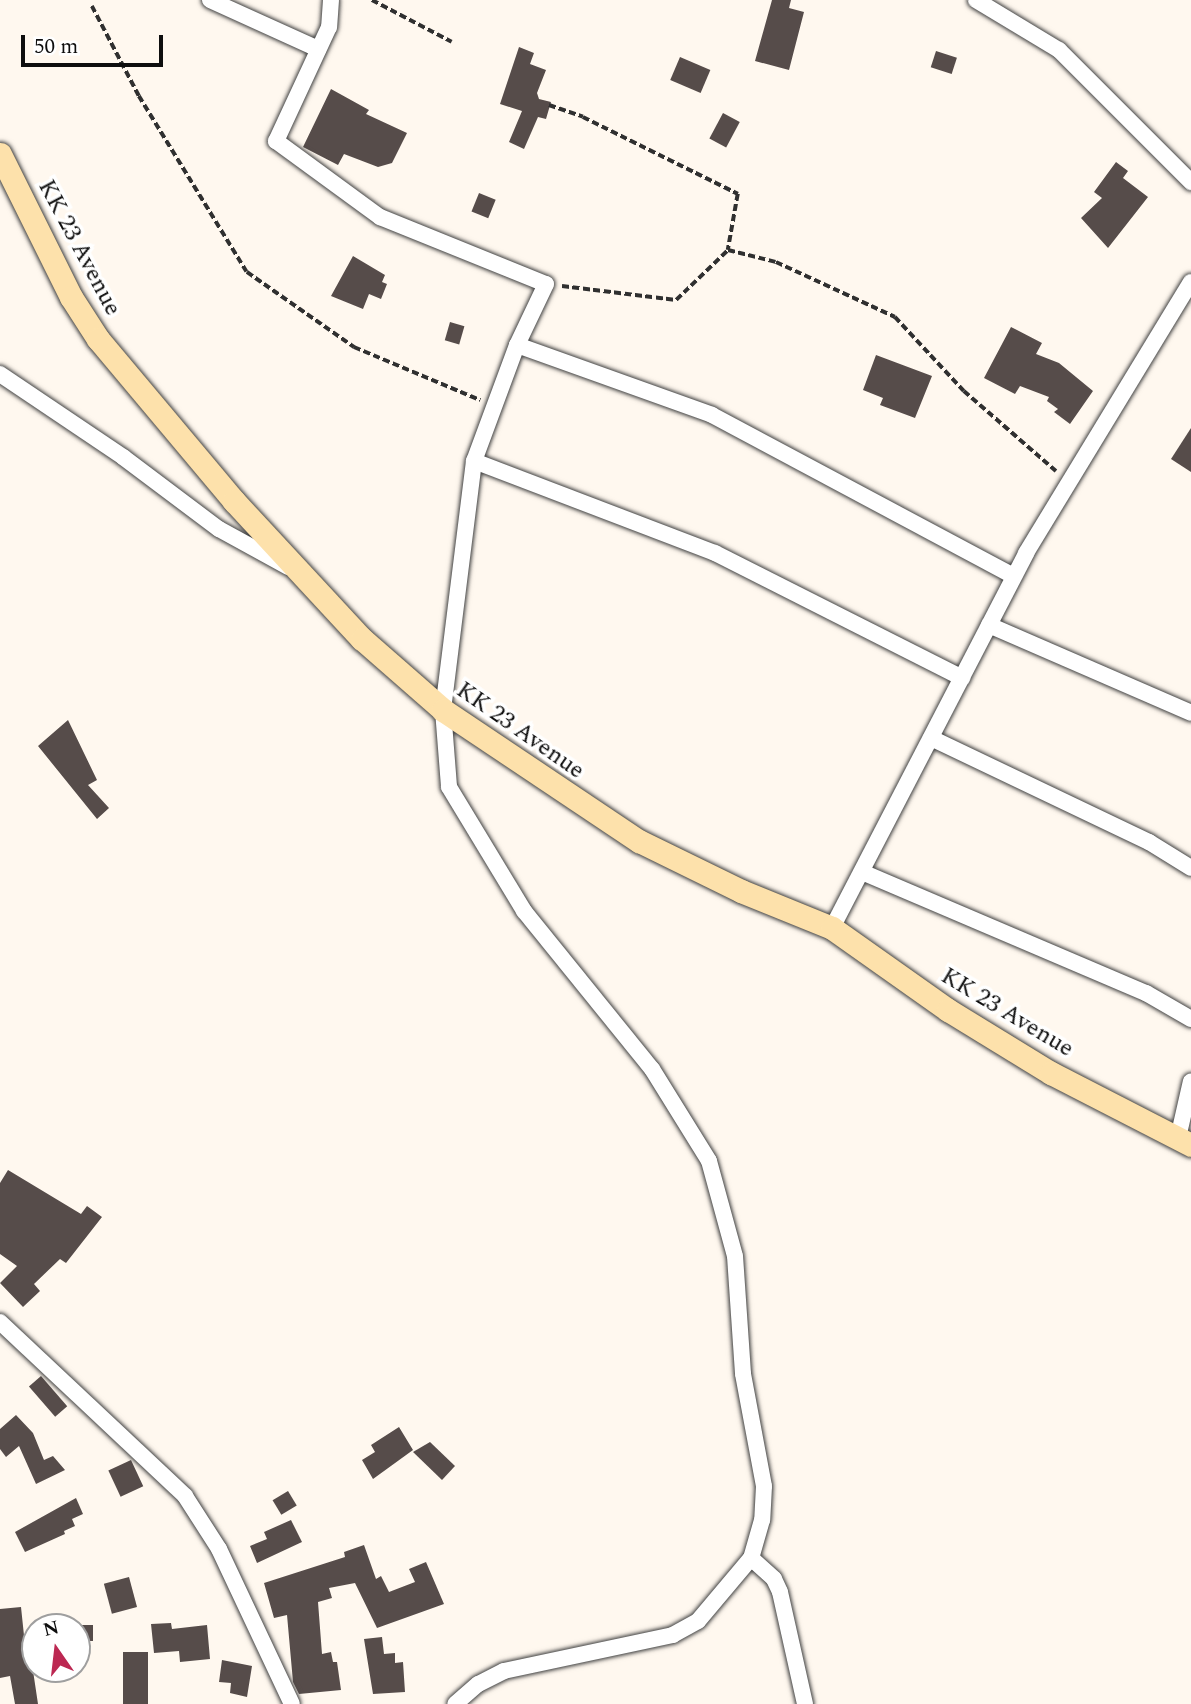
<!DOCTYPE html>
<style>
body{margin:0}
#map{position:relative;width:1191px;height:1704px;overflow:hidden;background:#fff8ef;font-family:Spectral,serif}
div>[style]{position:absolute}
.building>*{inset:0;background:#564c4a;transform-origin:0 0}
.path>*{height:3.5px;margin-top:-1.75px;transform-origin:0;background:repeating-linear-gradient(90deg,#303030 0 7px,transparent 0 10.5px)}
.roads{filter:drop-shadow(0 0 2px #414141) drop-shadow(0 0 2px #414141)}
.minor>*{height:16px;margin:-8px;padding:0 8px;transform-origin:8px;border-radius:8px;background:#fff}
.secondary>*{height:23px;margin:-11.5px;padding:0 11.5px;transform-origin:11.5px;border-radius:11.5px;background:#fde1ab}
span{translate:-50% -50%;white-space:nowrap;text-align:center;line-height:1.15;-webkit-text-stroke:7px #fff;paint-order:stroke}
.street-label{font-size:24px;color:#0e0e0e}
.north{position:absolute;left:21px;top:1613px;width:70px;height:70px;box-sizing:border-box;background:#fff;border:2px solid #9f9f9f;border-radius:50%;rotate:346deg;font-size:19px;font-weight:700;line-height:28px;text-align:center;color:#0e0e0e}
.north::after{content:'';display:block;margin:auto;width:24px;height:32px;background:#bc2852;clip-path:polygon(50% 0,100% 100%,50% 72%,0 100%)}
.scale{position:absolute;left:21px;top:35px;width:142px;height:32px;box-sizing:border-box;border:4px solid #0e0e0e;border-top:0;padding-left:9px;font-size:21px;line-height:24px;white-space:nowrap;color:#0e0e0e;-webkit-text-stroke:5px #fff;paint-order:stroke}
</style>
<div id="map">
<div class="building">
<i style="clip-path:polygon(772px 0,791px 0,789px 8px,804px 12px,789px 70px,755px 61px)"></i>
<i style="clip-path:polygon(519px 47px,534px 53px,530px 64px,546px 70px,537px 93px,539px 99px,551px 102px,546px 119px,538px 117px,524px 149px,509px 142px,522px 111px,500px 104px)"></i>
<i style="left:936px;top:51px;width:22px;height:17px;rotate:18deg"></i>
<i style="left:680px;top:57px;width:33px;height:25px;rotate:23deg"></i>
<i style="clip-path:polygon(331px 89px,369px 110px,366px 114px,407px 133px,392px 163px,378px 167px,344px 154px,338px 165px,303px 147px)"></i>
<i style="left:723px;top:113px;width:19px;height:29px;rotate:28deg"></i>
<i style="clip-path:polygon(1116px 162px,1128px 171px,1123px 178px,1148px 197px,1108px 248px,1081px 218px,1102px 198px,1094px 192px)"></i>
<i style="left:479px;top:193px;width:18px;height:20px;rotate:22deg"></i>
<i style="clip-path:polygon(353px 256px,385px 275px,382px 282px,387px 284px,381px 299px,369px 294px,363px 309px,331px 296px)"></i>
<i style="left:450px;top:322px;width:15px;height:19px;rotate:16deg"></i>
<i style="clip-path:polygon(1011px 327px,1042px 343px,1036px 354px,1059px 363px,1093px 391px,1070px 424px,1054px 412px,1058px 409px,1047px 401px,1049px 397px,1020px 386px,1015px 394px,984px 378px)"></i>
<i style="clip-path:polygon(876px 355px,932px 376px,915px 418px,880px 405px,883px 398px,863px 390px)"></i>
<i style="clip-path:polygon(1191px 428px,1191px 472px,1171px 459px)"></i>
<i style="clip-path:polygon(68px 720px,97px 780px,88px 785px,109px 808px,97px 819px,38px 746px)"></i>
<i style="clip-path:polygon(8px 1170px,81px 1214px,87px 1206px,102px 1217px,66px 1263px,60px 1259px,34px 1284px,40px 1291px,23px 1307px,0 1283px,17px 1266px,0 1254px,0 1183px)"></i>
<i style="left:41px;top:1376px;width:40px;height:16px;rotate:49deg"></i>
<i style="clip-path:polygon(16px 1415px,33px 1433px,44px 1460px,53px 1456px,65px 1470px,36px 1484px,19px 1446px,6px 1457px,0 1449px,0 1429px)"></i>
<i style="clip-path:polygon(399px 1427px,413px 1450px,373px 1479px,362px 1460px,375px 1452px,371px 1445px)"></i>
<i style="clip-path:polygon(430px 1442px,455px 1466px,442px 1480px,413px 1452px)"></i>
<i style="left:131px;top:1460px;width:29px;height:25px;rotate:65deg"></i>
<i style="left:288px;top:1491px;width:17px;height:18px;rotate:59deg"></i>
<i style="clip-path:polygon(76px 1498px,83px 1514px,72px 1519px,75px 1526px,64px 1531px,65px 1534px,25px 1552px,15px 1532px)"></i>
<i style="clip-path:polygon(291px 1520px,302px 1542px,257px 1563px,250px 1546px,267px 1539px,264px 1532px)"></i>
<i style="clip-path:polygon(364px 1545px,376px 1579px,381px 1576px,389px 1592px,415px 1582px,409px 1569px,426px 1562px,444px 1604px,377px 1628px,355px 1583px,329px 1588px,332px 1598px,318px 1602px,322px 1654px,331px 1652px,333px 1662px,337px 1662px,341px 1690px,299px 1694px,293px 1682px,287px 1615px,274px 1618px,264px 1583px,345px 1557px,344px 1552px)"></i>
<i style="left:129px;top:1577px;width:31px;height:26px;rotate:75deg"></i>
<i style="clip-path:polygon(21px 1607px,25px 1645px,29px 1644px,38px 1704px,15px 1704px,10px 1676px,0 1678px,0 1609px)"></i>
<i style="clip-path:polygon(171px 1623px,172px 1629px,207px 1625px,210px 1659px,180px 1662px,179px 1651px,154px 1653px,151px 1624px)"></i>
<i style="left:77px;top:1625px;width:16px;height:16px"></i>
<i style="clip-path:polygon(382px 1637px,384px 1654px,395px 1653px,395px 1663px,403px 1662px,405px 1692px,373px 1694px,364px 1639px)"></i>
<i style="left:123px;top:1652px;width:25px;height:52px"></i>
<i style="clip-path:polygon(222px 1660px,252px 1666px,247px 1697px,230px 1693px,231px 1683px,219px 1682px)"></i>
</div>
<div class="path">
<i style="left:372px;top:0;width:90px;rotate:27.7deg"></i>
<i style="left:92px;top:6px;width:102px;rotate:62.4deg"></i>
<i style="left:139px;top:96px;width:206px;rotate:58.5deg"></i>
<i style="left:247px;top:272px;width:131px;rotate:35deg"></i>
<i style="left:354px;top:347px;width:137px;rotate:22.8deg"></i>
<i style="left:549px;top:105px;width:36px;rotate:19deg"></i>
<i style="left:583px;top:117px;width:173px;rotate:26.4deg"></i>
<i style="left:738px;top:194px;width:57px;rotate:100.1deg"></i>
<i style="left:562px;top:286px;width:115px;rotate:7deg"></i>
<i style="left:676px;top:300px;width:72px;rotate:-43.9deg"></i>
<i style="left:728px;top:250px;width:49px;rotate:14deg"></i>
<i style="left:776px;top:262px;width:131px;rotate:24.8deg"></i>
<i style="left:895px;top:317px;width:101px;rotate:47deg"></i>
<i style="left:964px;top:391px;width:122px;rotate:41deg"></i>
</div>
<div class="roads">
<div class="minor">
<i style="left:210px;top:0;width:119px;rotate:24.4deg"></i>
<i style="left:331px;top:0;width:27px;rotate:94deg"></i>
<i style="left:329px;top:27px;width:126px;rotate:114.9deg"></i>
<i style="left:276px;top:141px;width:129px;rotate:36.2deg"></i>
<i style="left:380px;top:217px;width:179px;rotate:22deg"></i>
<i style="left:546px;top:284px;width:68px;rotate:115.4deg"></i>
<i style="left:517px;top:345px;width:124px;rotate:110.3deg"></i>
<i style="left:474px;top:461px;width:251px;rotate:97.1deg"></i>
<i style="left:443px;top:710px;width:77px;rotate:85.5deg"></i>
<i style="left:449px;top:787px;width:145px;rotate:58.8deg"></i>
<i style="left:524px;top:911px;width:203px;rotate:51deg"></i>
<i style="left:652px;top:1069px;width:108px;rotate:58.2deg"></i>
<i style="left:709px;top:1161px;width:98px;rotate:74.7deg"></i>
<i style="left:735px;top:1256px;width:118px;rotate:86.1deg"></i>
<i style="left:743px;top:1374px;width:114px;rotate:79.4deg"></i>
<i style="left:764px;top:1486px;width:34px;rotate:93deg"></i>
<i style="left:762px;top:1520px;width:40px;rotate:106deg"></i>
<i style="left:751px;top:1558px;width:82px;rotate:130.1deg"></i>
<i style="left:698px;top:1621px;width:29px;rotate:151deg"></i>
<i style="left:673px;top:1635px;width:173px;rotate:168deg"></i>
<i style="left:504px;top:1671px;width:29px;rotate:153deg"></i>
<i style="left:478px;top:1684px;width:30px;rotate:139deg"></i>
<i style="left:976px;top:0;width:97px;rotate:31.1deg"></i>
<i style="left:1059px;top:50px;width:187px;rotate:45deg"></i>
<i style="left:517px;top:345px;width:207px;rotate:19.7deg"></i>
<i style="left:712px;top:415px;width:342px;rotate:28.1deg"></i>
<i style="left:0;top:374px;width:148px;rotate:34deg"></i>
<i style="left:123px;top:457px;width:120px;rotate:36.9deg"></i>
<i style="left:219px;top:529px;width:79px;rotate:28.8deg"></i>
<i style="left:474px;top:461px;width:258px;rotate:20.9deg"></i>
<i style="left:715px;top:553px;width:277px;rotate:26.8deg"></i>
<i style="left:989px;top:625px;width:220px;rotate:23.5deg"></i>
<i style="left:931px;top:738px;width:242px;rotate:25.5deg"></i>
<i style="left:1149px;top:842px;width:49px;rotate:31.8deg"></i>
<i style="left:862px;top:872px;width:309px;rotate:23.1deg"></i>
<i style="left:1146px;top:993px;width:52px;rotate:30deg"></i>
<i style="left:832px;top:928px;width:422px;rotate:-62.6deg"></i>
<i style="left:1026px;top:553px;width:317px;rotate:-58.7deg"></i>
<i style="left:1178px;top:1138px;width:58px;rotate:-77.2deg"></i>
<i style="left:0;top:1322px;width:254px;rotate:43.2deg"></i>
<i style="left:185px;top:1496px;width:63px;rotate:57.3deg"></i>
<i style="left:219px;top:1549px;width:171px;rotate:64.8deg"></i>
<i style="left:751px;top:1558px;width:31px;rotate:42deg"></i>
<i style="left:774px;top:1579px;width:14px;rotate:65deg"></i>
<i style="left:780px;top:1592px;width:115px;rotate:77.4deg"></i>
</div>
<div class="secondary">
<i style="left:0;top:154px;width:160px;rotate:63.6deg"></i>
<i style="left:71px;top:297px;width:50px;rotate:57.3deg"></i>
<i style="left:98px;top:339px;width:212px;rotate:50deg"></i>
<i style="left:234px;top:501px;width:188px;rotate:47.2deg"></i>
<i style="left:362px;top:639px;width:108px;rotate:41.2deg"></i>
<i style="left:443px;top:710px;width:236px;rotate:33.8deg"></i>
<i style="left:639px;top:841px;width:114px;rotate:26.1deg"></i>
<i style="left:741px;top:891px;width:98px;rotate:22.1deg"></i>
<i style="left:832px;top:928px;width:142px;rotate:35.3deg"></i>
<i style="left:948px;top:1010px;width:121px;rotate:31.5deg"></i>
<i style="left:1051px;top:1073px;width:157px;rotate:27.2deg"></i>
</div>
</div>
<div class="street-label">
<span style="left:79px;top:248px;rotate:62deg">KK 23 Avenue</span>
<span style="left:520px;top:731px;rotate:35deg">KK 23 Avenue</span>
<span style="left:1007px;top:1013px;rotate:31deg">KK 23 Avenue</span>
</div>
<div class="north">N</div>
<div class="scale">50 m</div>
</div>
